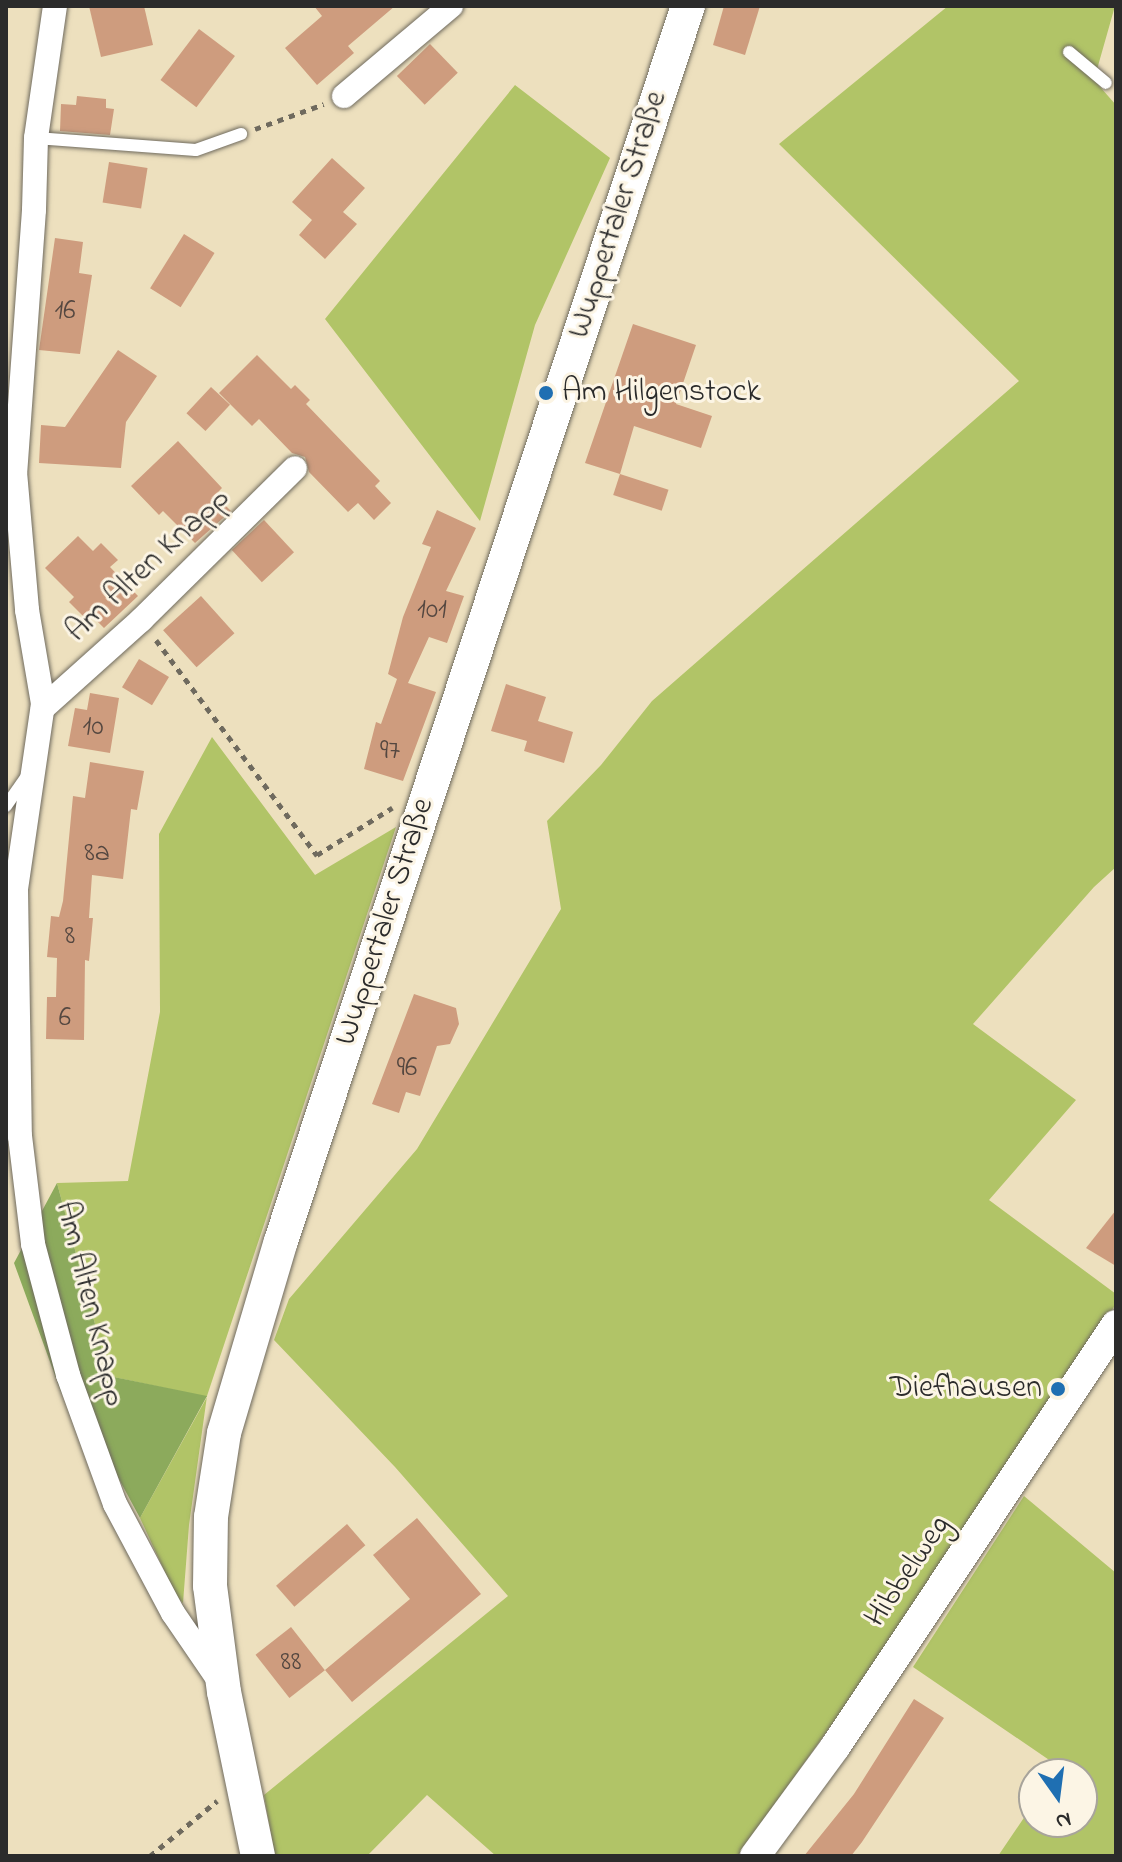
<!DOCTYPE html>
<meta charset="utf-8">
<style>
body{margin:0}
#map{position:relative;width:1122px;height:1862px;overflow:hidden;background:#ede0be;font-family:"Indie Flower",sans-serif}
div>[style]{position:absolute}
.green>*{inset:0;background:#b1c467}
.forest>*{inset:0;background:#8caa5c}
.building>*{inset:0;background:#ce9c7e;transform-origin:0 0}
.path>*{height:5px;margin-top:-2.5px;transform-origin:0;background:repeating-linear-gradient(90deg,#6f6a5e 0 6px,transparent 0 12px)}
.roads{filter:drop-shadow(0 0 2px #6f6a5e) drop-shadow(0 0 2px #6f6a5e)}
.service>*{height:12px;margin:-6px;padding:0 6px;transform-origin:6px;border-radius:6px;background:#fff}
.minor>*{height:24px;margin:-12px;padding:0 12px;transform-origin:12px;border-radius:12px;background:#fff}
.tertiary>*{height:30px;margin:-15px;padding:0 15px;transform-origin:15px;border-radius:15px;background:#fff}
.secondary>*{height:34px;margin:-17px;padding:0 17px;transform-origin:17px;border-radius:17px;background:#fff}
.dots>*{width:22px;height:22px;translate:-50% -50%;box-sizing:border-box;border:4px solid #fcf5e5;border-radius:50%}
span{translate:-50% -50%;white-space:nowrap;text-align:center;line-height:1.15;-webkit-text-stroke:6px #fcf5e5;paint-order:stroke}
.number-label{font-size:28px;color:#544740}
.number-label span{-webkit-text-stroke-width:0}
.street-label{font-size:32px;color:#2b2b2b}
.poi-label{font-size:32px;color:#2b2b2b}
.left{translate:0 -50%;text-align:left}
.right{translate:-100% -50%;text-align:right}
.frame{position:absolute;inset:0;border:8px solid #2b2b2b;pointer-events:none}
.north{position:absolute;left:1018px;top:1758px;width:80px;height:80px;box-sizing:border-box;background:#fcf5e5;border:2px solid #a8a49b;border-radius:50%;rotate:166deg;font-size:22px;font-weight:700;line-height:32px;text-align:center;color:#2b2b2b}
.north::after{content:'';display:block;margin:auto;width:28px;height:36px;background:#1f6fb2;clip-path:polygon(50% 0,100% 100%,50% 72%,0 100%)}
</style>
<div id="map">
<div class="green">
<i style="clip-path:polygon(948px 6px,1115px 6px,1094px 80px,1116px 105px,1116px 867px,1094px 887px,973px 1024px,1076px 1100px,989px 1200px,1116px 1294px,1116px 1304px,837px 1717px,738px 1856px,496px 1856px,427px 1795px,367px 1856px,275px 1856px,264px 1795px,508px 1596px,395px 1467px,274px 1340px,289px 1299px,417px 1149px,561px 909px,547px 821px,601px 765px,652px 701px,1019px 381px,779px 144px)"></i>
<i style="clip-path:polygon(515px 85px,610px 158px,535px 325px,480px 521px,325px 319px)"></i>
<i style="clip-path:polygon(212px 737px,315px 875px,396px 827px,207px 1396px,189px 1525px,183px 1603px,176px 1596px,140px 1518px,207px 1397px,109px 1376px,57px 1183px,128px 1181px,160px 1012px,159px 834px)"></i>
<i style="clip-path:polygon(1024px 1496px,1116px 1573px,1116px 1856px,998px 1856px,1034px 1803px,1034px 1822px,1082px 1822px,1082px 1774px,1053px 1774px,1058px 1766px,913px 1667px)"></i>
</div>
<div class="forest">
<i style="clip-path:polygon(57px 1183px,109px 1376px,207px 1396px,140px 1518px,113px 1468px,61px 1392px,14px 1263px)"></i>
</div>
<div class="building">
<i style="clip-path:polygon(89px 6px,144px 6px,153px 45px,101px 57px)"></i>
<i style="clip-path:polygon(314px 6px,395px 6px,348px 46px,354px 53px,317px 85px,285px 48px,322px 16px)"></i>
<i style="clip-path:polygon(724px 6px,760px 6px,745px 55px,713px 45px)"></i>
<i style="left:199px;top:29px;width:45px;height:64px;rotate:37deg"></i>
<i style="left:430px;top:44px;width:40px;height:46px;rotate:46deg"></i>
<i style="clip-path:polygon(77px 96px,106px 99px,106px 108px,114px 109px,110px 135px,60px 131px,61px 104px,76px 105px)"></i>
<i style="clip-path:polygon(332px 158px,365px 188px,343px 212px,357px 224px,325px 259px,299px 235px,312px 220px,292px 202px)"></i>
<i style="left:109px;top:162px;width:39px;height:41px;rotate:9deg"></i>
<i style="left:184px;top:234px;width:36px;height:64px;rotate:32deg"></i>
<i style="clip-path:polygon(55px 238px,83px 242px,79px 273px,92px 275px,80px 354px,39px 350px)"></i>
<i style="clip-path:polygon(633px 324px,696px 345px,676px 404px,712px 416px,701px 448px,634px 426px,620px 474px,585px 463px)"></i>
<i style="clip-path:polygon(118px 350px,157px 376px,126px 422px,121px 468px,39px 463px,41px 425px,65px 427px)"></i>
<i style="clip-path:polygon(257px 355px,291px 389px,295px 385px,310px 400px,306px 404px,380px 481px,375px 486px,391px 503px,374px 520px,358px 503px,348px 512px,309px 472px,305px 457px,292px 453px,259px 419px,252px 426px,219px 393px)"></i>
<i style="left:211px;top:387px;width:26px;height:36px;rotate:43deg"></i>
<i style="clip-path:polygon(178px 441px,222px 488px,215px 495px,231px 511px,195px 543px,163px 511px,159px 515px,131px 486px)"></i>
<i style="left:620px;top:474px;width:51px;height:22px;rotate:18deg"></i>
<i style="clip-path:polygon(437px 510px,476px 528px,446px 591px,464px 596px,447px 643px,429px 637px,408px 683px,436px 692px,403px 781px,364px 769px,376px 722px,381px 724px,397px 679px,388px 674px,403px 617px,431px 547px,422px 544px)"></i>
<i style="left:264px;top:520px;width:44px;height:44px;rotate:47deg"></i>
<i style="clip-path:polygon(78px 536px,93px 551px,101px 543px,118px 560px,110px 567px,138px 596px,104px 628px,90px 614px,85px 618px,69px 602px,74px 597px,45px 568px)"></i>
<i style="left:201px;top:596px;width:50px;height:51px;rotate:48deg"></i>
<i style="left:139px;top:659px;width:35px;height:33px;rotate:31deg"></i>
<i style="clip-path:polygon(506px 684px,546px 697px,538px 721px,573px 732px,564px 763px,524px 751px,527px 741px,491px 731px)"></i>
<i style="clip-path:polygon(90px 693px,119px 698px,110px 753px,68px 746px,75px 708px,87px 710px)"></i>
<i style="clip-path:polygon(90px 762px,144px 771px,137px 810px,131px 809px,123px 879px,92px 875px,89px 918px,93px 918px,89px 961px,85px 960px,84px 1040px,46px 1039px,47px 997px,56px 997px,57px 958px,47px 957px,51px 916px,59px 917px,63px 901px,73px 796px,85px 798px)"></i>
<i style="clip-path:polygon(414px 994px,456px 1008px,459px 1024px,450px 1044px,437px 1046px,420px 1096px,406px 1092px,399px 1113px,372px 1104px)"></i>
<i style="clip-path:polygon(1116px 1210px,1116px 1266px,1086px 1248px)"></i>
<i style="clip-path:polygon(417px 1518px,481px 1594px,352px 1702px,325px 1670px,410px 1599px,373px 1555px)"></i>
<i style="left:347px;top:1524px;width:28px;height:94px;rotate:49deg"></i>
<i style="left:291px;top:1627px;width:55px;height:45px;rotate:52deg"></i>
<i style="clip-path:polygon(914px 1699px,944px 1718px,862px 1842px,851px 1856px,804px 1856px,854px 1794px)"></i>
</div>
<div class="path">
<i style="left:255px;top:129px;width:73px;rotate:-19.9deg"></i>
<i style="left:156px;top:640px;width:269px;rotate:53.2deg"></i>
<i style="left:317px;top:855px;width:89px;rotate:-32.1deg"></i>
<i style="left:150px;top:1856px;width:87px;rotate:-39.4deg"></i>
</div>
<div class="roads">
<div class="service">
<i style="left:1069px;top:52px;width:48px;rotate:40deg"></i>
<i style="left:36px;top:138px;width:160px;rotate:4.3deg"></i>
<i style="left:196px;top:150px;width:48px;rotate:-19.6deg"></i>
<i style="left:6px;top:806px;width:37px;rotate:-55deg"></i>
</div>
<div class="minor">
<i style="left:55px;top:6px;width:133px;rotate:98.2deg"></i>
<i style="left:36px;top:138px;width:72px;rotate:91.6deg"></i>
<i style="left:34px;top:210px;width:263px;rotate:94.1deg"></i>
<i style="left:15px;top:472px;width:139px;rotate:85deg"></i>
<i style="left:27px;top:610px;width:95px;rotate:80.3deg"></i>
<i style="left:43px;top:704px;width:187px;rotate:98.3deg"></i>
<i style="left:16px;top:889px;width:247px;rotate:89.1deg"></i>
<i style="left:20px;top:1136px;width:109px;rotate:83.1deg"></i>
<i style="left:33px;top:1244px;width:136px;rotate:75deg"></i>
<i style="left:68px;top:1375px;width:137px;rotate:70deg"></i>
<i style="left:115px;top:1504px;width:123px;rotate:62deg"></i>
<i style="left:173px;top:1613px;width:80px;rotate:55.7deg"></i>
<i style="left:344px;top:96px;width:140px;rotate:-40.1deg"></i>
<i style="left:43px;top:708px;width:132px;rotate:-41.9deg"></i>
<i style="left:141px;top:620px;width:216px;rotate:-44.6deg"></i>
</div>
<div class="tertiary">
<i style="left:755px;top:1856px;width:135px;rotate:-53.7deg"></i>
<i style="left:835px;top:1747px;width:507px;rotate:-56.34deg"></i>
</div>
<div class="secondary">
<i style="left:258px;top:1856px;width:167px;rotate:-101.7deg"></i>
<i style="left:224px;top:1692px;width:107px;rotate:-97.5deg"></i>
<i style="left:210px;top:1586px;width:69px;rotate:-89.2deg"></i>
<i style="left:211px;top:1517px;width:85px;rotate:-81.2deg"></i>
<i style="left:224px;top:1433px;width:200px;rotate:-73.5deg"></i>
<i style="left:281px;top:1241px;width:1300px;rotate:-71.76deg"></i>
</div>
</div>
<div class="dots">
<i style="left:546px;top:393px;background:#1f6fb2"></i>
<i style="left:1058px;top:1389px;background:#1f6fb2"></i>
</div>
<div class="number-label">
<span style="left:65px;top:312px">16</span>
<span style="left:432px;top:611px">101</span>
<span style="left:93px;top:728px">10</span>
<span style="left:390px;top:752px">97</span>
<span style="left:97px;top:854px">8a</span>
<span style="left:70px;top:937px">8</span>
<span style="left:65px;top:1019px">6</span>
<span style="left:407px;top:1069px">96</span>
<span style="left:291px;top:1663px">88</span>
</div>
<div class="street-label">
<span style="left:619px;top:215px;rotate:-72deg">Wuppertaler Straße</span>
<span style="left:149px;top:566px;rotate:-43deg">Am Alten Knapp</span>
<span style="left:386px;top:922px;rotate:-72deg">Wuppertaler Straße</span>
<span style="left:89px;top:1304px;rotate:76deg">Am Alten Knapp</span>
<span style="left:909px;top:1572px;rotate:-56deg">Hibbelweg</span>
</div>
<div class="poi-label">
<span class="left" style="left:562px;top:393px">Am Hilgenstock</span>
<span class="right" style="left:1042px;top:1389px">Diefhausen</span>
</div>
<div class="frame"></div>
<div class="north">N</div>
</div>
